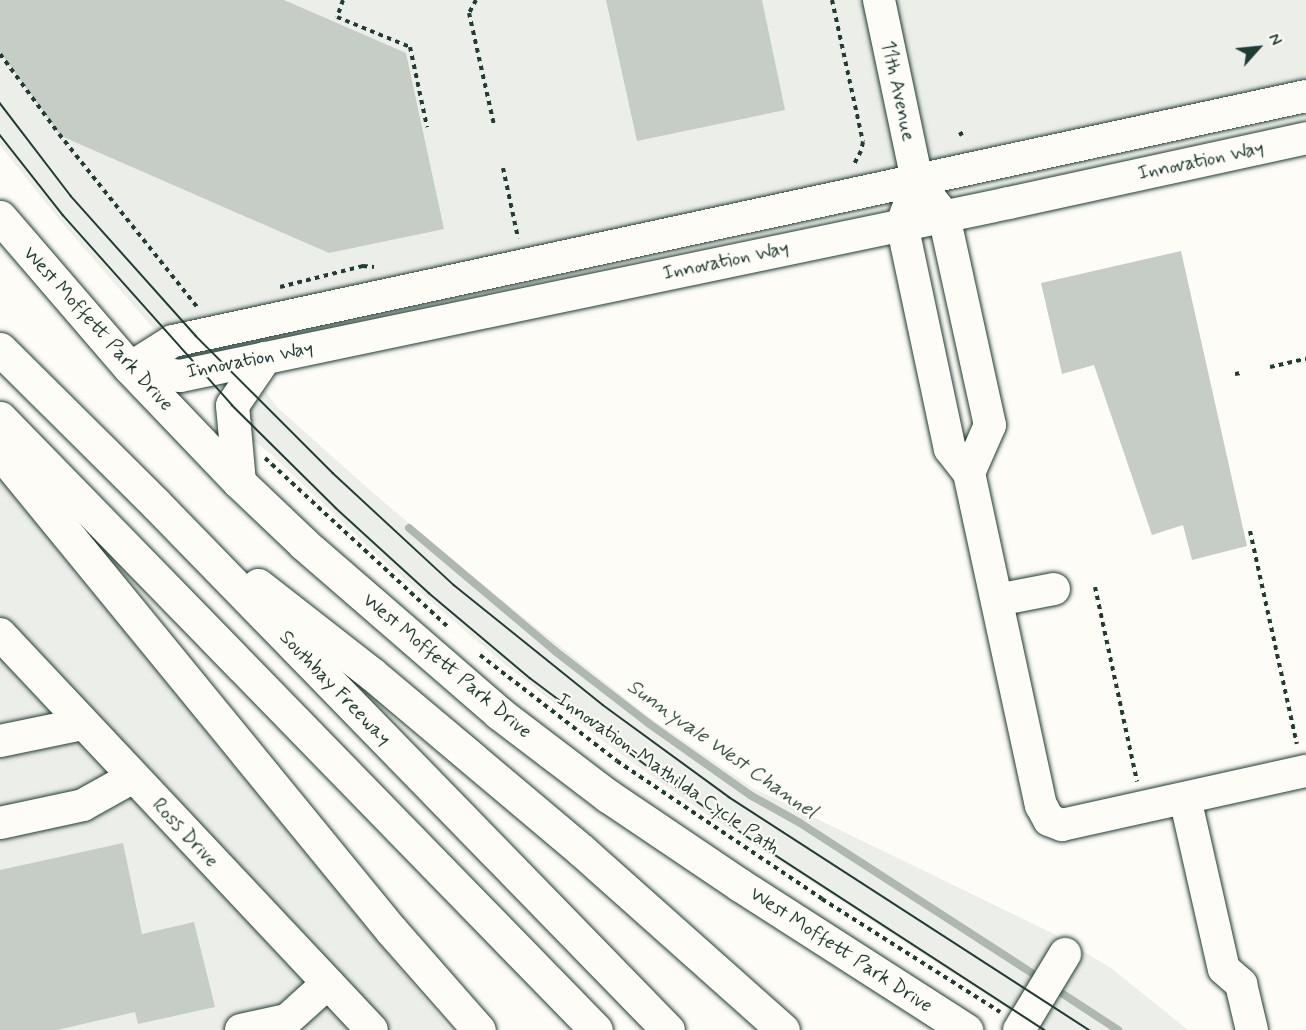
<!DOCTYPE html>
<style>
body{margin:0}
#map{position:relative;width:1306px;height:1030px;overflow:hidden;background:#fdfcf7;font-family:Mynerve,sans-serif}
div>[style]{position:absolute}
.built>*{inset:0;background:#eceee9}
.stream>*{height:8px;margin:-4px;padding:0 4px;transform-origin:4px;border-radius:4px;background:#aeb8b1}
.building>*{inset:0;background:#c6cdc7}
.path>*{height:4px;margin-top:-2px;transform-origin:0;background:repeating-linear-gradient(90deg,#1f3d34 0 4.5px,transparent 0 9px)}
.roads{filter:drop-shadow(0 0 2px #1f3d34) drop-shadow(0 0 2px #1f3d34)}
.minor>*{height:32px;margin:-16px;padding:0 16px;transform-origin:16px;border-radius:16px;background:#fdfcf7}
.major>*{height:33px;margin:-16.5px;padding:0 16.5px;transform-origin:16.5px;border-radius:16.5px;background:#fdfcf7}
.highway>*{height:33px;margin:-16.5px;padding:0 16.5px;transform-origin:16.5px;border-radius:16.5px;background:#fdfcf7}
.tram>*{height:1.5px;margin:-0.75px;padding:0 0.75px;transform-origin:0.75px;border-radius:0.75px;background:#1f3d34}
span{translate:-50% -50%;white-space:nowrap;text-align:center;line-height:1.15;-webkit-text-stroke:4.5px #fdfcf7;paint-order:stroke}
.street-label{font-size:20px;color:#1f3d34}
.water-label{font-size:21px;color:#435c53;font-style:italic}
.north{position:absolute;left:1228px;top:18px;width:60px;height:60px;-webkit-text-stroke:4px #fdfcf7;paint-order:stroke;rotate:63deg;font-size:16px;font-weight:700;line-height:24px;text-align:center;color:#1f3d34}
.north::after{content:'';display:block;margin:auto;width:21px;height:27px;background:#1f3d34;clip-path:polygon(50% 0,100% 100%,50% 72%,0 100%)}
</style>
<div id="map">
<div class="built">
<i style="clip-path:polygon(0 0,1306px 0,1306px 83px,999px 144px,846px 191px,196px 319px,155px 330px,58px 218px,0 145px)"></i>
<i style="clip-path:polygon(262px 387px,277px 407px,372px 492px,465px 571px,649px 717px,753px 788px,1052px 933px,1111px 968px,1188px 1030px,1040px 1030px,700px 810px,619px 753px,503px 663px,380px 558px,270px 453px,248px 437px,246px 408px)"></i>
<i style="clip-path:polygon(0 479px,450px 1030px,0 1030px)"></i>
</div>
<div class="stream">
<i style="left:409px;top:528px;width:191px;rotate:40.1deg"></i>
<i style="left:555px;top:651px;width:118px;rotate:37.7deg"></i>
<i style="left:648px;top:723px;width:125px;rotate:35.2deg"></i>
<i style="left:750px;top:795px;width:57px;rotate:29.2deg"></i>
<i style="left:800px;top:823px;width:278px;rotate:32.9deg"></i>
<i style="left:1063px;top:994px;width:66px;rotate:33.2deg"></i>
</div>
<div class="building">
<i style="clip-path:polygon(0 0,284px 0,406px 53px,444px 229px,329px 253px,61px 136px,0 52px)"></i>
<i style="clip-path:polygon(606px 0,762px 0,785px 110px,637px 141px)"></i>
<i style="clip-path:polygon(1181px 251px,1247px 546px,1192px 560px,1183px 525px,1152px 535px,1094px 365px,1062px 374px,1041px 283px)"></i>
<i style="clip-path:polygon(123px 843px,142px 934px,194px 922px,215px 1007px,138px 1024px,135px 1012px,57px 1030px,0 1030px,0 870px)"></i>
</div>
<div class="path">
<i style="left:343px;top:0;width:18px;rotate:109deg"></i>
<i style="left:337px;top:17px;width:79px;rotate:22.3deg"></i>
<i style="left:410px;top:47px;width:82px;rotate:78deg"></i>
<i style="left:476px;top:0;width:15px;rotate:118deg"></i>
<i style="left:469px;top:13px;width:115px;rotate:77.4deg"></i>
<i style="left:832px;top:0;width:145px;rotate:77.7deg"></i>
<i style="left:863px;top:142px;width:9px;rotate:103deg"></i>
<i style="left:861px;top:151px;width:17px;rotate:118deg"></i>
<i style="left:0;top:54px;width:99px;rotate:53.6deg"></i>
<i style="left:59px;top:134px;width:223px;rotate:51.4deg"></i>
<i style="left:959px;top:135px;width:6px;rotate:-31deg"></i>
<i style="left:503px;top:168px;width:72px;rotate:77.9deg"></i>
<i style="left:280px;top:287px;width:86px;rotate:-14.2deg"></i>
<i style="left:363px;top:266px;width:11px;rotate:5deg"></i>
<i style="left:1270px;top:367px;width:37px;rotate:-13deg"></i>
<i style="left:1235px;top:374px;width:6px;rotate:-9deg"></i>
<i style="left:265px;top:458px;width:248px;rotate:42.7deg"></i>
<i style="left:1250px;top:531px;width:218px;rotate:77.6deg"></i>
<i style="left:1095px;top:587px;width:199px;rotate:77.8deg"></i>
<i style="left:480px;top:655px;width:173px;rotate:37.7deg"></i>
<i style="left:617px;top:761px;width:247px;rotate:33.9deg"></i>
<i style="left:822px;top:899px;width:211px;rotate:32.4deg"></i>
</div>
<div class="roads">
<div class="minor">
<i style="left:879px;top:0;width:185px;rotate:78.1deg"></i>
<i style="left:917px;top:181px;width:44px;rotate:52.4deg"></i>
<i style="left:944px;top:216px;width:214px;rotate:77.6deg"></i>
<i style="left:990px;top:425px;width:52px;rotate:113.6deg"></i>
<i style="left:909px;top:205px;width:20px;rotate:110deg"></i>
<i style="left:902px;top:224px;width:230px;rotate:78deg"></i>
<i style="left:950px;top:449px;width:31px;rotate:52deg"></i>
<i style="left:969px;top:473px;width:340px;rotate:77.8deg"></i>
<i style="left:1041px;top:805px;width:17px;rotate:62deg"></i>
<i style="left:1049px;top:820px;width:14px;rotate:21deg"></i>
<i style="left:1062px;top:825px;width:250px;rotate:-12.5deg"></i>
<i style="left:130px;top:368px;width:51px;rotate:-32.1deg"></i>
<i style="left:173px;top:341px;width:1159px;rotate:-12.2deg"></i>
<i style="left:130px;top:368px;width:51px;rotate:9.1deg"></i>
<i style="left:180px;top:376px;width:847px;rotate:-11.79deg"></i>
<i style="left:1009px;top:203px;width:304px;rotate:-12.3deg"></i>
<i style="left:997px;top:600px;width:58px;rotate:-10.9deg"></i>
<i style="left:0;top:634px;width:543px;rotate:46.79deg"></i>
<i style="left:0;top:741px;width:84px;rotate:-11.7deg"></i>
<i style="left:1185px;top:798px;width:175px;rotate:77.2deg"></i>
<i style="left:1224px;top:969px;width:23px;rotate:41deg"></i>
<i style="left:1241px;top:984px;width:47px;rotate:76.6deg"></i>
<i style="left:0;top:823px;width:85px;rotate:-12.2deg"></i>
<i style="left:83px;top:805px;width:57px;rotate:-29.2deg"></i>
<i style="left:241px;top:1030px;width:47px;rotate:-12.3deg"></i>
<i style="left:287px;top:1020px;width:55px;rotate:-42.1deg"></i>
<i style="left:1019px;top:1030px;width:89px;rotate:-58.8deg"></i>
</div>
<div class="major">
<i style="left:0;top:217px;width:199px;rotate:49.3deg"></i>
<i style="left:130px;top:368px;width:158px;rotate:46.3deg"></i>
<i style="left:239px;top:482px;width:90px;rotate:43.6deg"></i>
<i style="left:304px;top:544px;width:258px;rotate:40.9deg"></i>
<i style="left:499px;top:713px;width:137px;rotate:37.3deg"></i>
<i style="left:608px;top:796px;width:159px;rotate:34deg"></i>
<i style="left:740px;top:885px;width:269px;rotate:32.7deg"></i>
<i style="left:239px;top:482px;width:77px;rotate:-95.2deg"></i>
<i style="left:232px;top:405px;width:57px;rotate:-55.8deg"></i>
</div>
<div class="highway">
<i style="left:0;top:349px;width:220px;rotate:44.8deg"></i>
<i style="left:156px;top:504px;width:734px;rotate:45.77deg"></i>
<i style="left:0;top:418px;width:854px;rotate:45.76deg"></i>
<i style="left:0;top:452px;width:618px;rotate:50.72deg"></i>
<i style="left:391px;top:930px;width:133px;rotate:48.7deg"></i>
<i style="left:258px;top:585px;width:145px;rotate:38deg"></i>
<i style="left:372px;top:674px;width:275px;rotate:40.1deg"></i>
<i style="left:582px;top:851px;width:269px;rotate:41.7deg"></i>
</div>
</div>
<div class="tram">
<i style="left:0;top:103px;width:117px;rotate:52.6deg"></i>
<i style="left:71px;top:196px;width:188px;rotate:48.2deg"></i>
<i style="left:196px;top:336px;width:194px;rotate:45deg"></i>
<i style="left:333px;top:473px;width:165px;rotate:42.8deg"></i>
<i style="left:454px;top:585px;width:191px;rotate:38.8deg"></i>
<i style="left:603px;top:705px;width:156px;rotate:36.1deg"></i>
<i style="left:729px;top:797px;width:429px;rotate:32.9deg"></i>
<i style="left:0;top:135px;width:102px;rotate:51.8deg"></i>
<i style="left:63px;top:215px;width:254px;rotate:48.3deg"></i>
<i style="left:232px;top:405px;width:146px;rotate:44.7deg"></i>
<i style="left:336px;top:508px;width:126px;rotate:42.4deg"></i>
<i style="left:429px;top:593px;width:132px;rotate:40.1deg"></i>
<i style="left:530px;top:678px;width:165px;rotate:36.9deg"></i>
<i style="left:662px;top:777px;width:113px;rotate:35deg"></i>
<i style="left:755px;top:842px;width:346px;rotate:33deg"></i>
</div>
<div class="street-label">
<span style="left:898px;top:91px;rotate:78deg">11th Avenue</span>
<span style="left:1201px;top:161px;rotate:-12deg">Innovation Way</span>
<span style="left:726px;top:261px;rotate:-12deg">Innovation Way</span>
<span style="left:98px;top:329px;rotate:48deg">West Moffett Park Drive</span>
<span style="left:250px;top:360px;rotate:-11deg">Innovation Way</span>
<span style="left:447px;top:666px;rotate:40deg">West Moffett Park Drive</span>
<span style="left:335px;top:688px;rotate:46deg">Southbay Freeway</span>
<span style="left:668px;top:774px;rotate:35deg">Innovation-Mathilda Cycle Path</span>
<span style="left:185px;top:833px;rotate:47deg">Ross Drive</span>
<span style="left:841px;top:950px;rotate:33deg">West Moffett Park Drive</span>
</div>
<div class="water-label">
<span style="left:722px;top:749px;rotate:35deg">Sunnyvale West Channel</span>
</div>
<div class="north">N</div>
</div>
